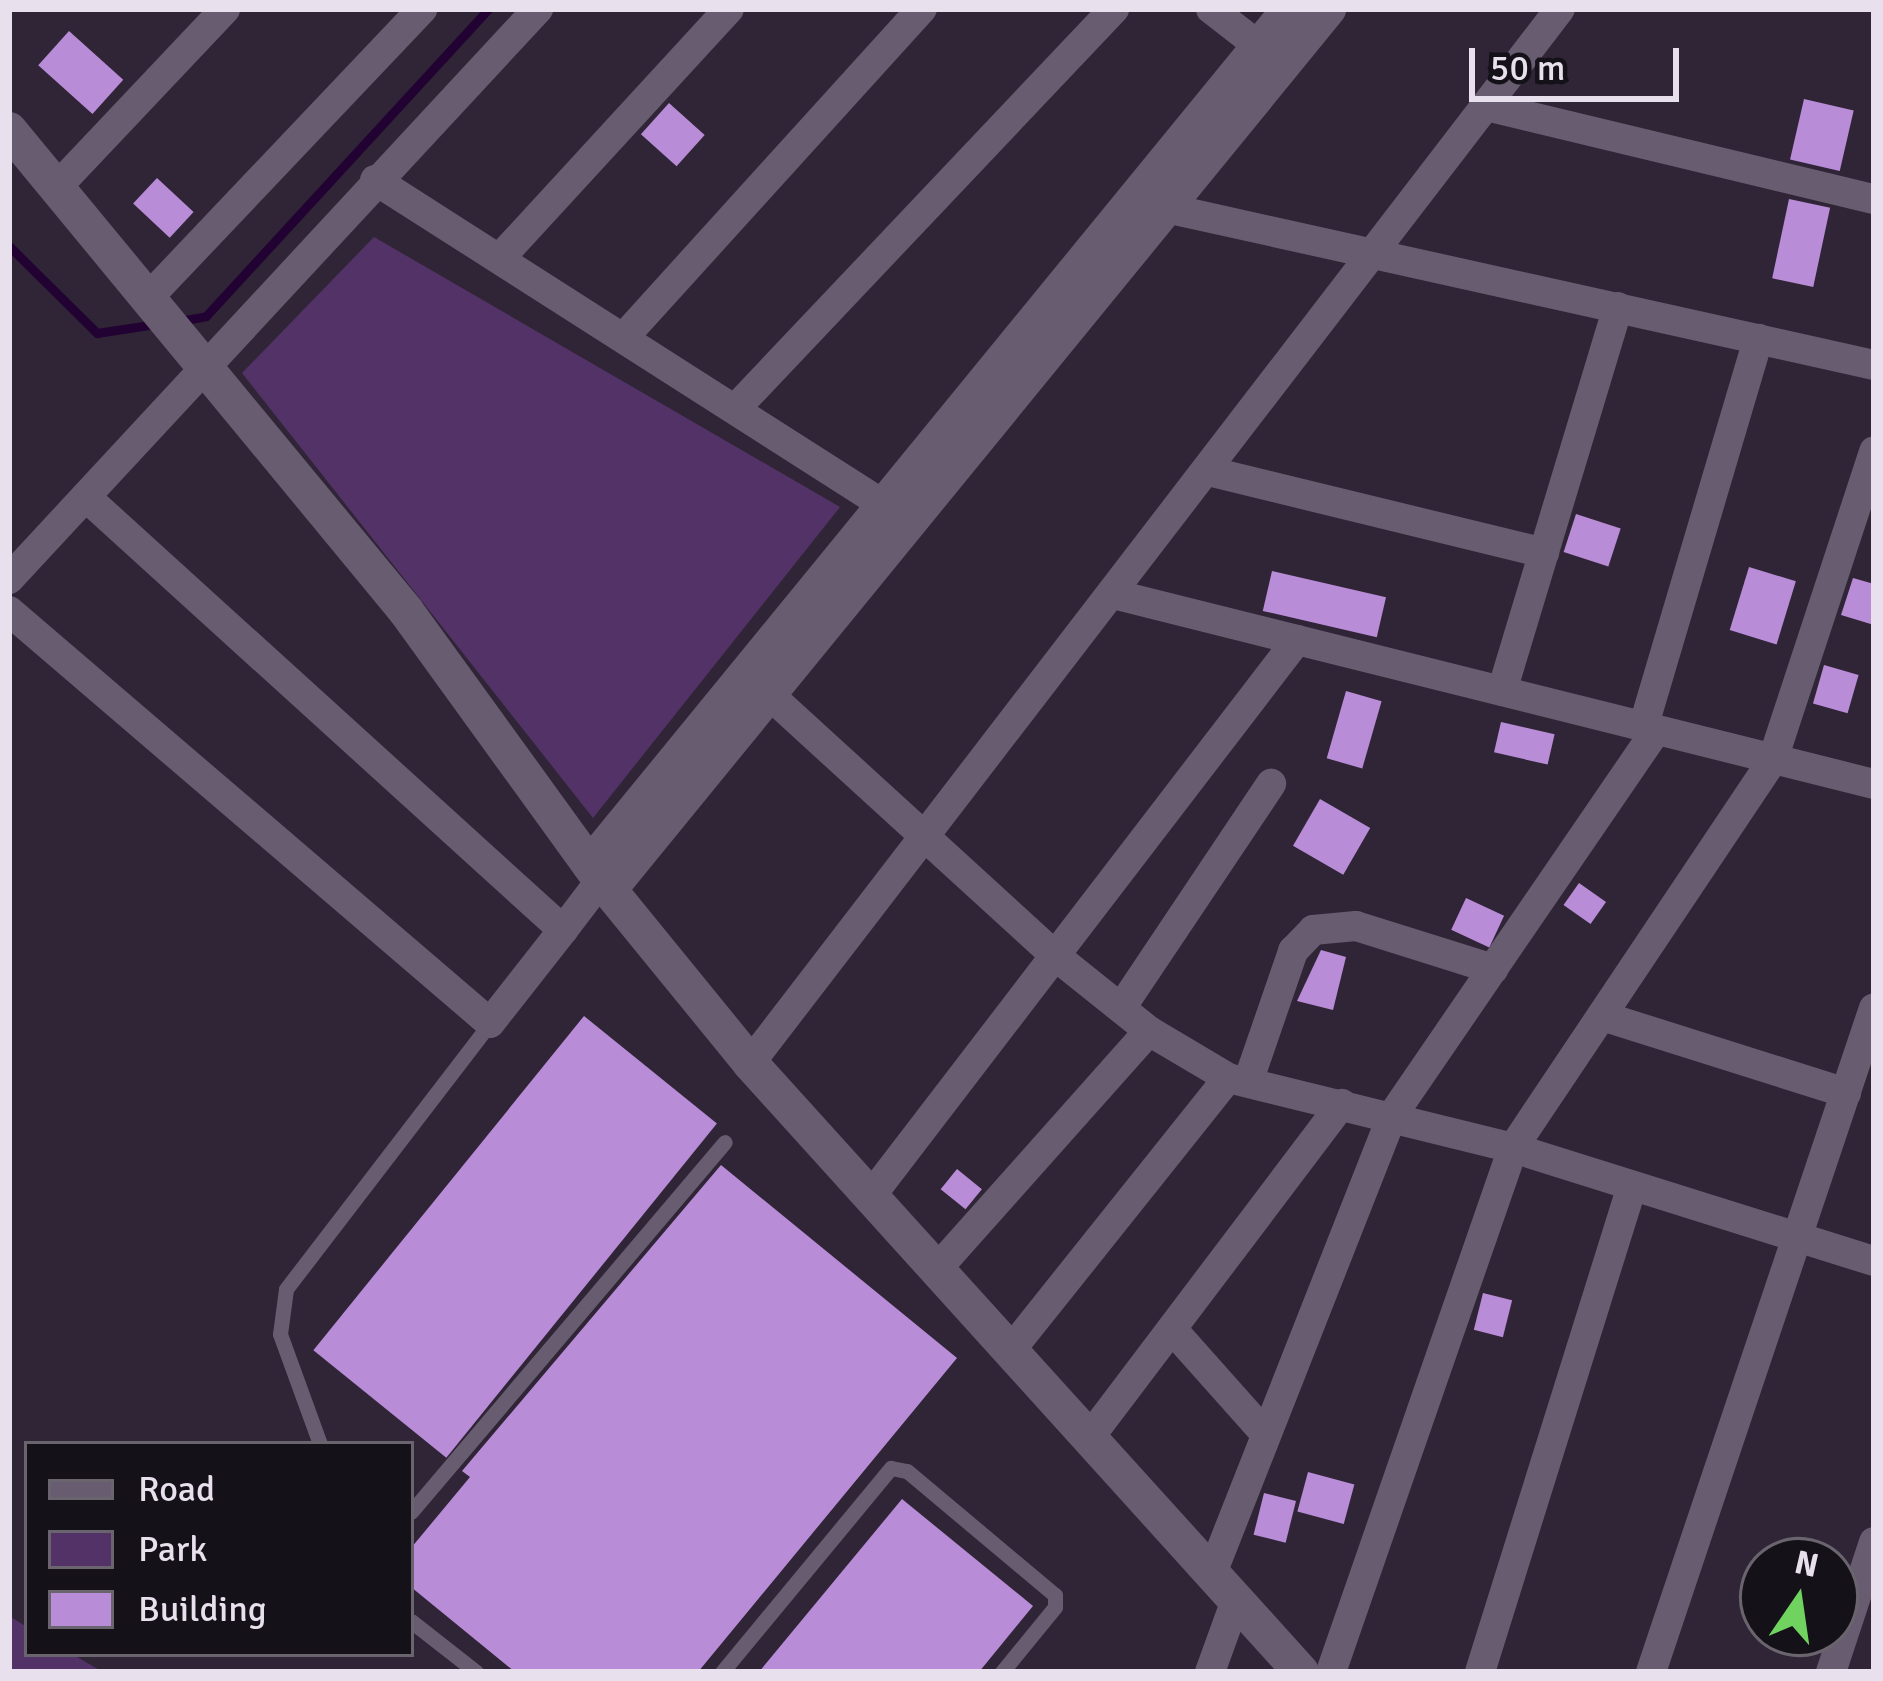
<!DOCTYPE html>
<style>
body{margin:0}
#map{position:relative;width:1883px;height:1681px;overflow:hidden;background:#302537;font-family:Signika,sans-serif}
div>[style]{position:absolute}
.green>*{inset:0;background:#533267}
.stream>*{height:9px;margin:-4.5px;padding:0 4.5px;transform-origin:4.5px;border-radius:4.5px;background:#220232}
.building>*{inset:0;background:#b98cd7;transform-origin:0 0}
.service>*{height:15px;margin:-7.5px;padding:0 7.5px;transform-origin:7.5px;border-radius:7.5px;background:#685c70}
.minor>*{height:30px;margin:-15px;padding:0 15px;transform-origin:15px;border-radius:15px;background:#685c70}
.tertiary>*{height:36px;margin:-18px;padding:0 18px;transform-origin:18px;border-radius:18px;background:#685c70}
span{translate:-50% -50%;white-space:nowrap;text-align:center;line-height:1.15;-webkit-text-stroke:12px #151118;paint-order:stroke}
.frame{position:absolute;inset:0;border:12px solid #e8e1ed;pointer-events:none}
.legend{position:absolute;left:24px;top:1441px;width:390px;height:216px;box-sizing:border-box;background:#151118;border:3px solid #69646d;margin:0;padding:15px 21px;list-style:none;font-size:36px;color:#e8e1ed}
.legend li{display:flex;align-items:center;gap:24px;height:60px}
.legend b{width:60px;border:3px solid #69646d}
.north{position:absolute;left:1739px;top:1537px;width:120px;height:120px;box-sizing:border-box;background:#151118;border:3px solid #69646d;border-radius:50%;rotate:13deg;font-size:33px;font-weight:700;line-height:48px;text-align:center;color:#e8e1ed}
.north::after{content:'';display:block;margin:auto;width:42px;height:54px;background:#70d35f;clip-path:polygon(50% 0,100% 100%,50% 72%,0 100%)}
.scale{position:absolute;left:1469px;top:48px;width:210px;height:54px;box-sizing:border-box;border:6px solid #e8e1ed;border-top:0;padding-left:15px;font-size:36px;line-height:42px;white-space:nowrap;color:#e8e1ed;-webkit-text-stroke:9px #151118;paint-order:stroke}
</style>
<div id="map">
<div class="green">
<i style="clip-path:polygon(374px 237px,840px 507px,593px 818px,242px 373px)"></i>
<i style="clip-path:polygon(9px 1616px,27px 1627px,27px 1654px,72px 1654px,103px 1672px,9px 1672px)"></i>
</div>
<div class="stream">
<i style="left:9px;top:246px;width:124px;rotate:44.7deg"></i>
<i style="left:97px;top:333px;width:60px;rotate:-8.7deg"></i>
<i style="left:179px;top:321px;width:27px;rotate:-10deg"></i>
<i style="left:206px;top:316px;width:417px;rotate:-47.4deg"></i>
</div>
<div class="building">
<i style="left:69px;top:31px;width:73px;height:46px;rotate:42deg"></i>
<i style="left:1804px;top:99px;width:51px;height:62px;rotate:13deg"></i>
<i style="left:669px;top:103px;width:48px;height:42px;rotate:42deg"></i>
<i style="left:157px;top:178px;width:50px;height:35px;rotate:43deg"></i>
<i style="left:1789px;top:199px;width:42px;height:81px;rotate:12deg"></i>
<i style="left:1576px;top:514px;width:47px;height:40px;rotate:18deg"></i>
<i style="left:1749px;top:567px;width:49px;height:66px;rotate:17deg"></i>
<i style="left:1272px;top:571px;width:117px;height:41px;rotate:13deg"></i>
<i style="clip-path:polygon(1853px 578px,1874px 584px,1874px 625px,1841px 615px)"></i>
<i style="left:1824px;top:665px;width:36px;height:40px;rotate:16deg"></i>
<i style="left:1346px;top:691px;width:37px;height:70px;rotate:16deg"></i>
<i style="left:1501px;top:722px;width:55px;height:31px;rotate:13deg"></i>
<i style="left:1320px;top:799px;width:58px;height:54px;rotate:30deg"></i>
<i style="left:1579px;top:883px;width:33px;height:27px;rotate:35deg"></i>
<i style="left:1466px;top:898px;width:42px;height:35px;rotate:25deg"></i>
<i style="clip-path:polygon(1321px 950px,1346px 957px,1333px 1010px,1297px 1001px)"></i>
<i style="left:584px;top:1016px;width:171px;height:430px;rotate:39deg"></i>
<i style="clip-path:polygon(721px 1165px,957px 1358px,698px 1672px,515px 1672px,411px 1587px,411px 1548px,470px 1477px,462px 1471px)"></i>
<i style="left:957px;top:1169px;width:32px;height:26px;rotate:39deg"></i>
<i style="left:1483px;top:1293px;width:30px;height:38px;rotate:14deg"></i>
<i style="left:1308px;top:1472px;width:48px;height:41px;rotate:15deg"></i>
<i style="left:1264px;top:1493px;width:33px;height:43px;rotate:14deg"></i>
<i style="clip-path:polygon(902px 1499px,1033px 1606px,979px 1672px,759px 1672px)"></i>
</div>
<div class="service">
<i style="left:320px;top:1444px;width:117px;rotate:-110deg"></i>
<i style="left:280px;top:1334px;width:45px;rotate:-82.4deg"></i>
<i style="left:286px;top:1289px;width:335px;rotate:-52.5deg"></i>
<i style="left:411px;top:1512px;width:485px;rotate:-49.7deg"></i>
<i style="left:411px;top:1621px;width:83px;rotate:38.1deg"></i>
<i style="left:722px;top:1672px;width:265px;rotate:-50.4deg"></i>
<i style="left:891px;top:1468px;width:16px;rotate:11deg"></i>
<i style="left:907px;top:1471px;width:193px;rotate:40deg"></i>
<i style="left:1055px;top:1595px;width:12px;rotate:90deg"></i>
<i style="left:1055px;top:1607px;width:84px;rotate:129.2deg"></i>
</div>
<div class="minor">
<i style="left:1211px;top:9px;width:83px;rotate:37.7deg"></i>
<i style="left:1490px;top:107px;width:395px;rotate:13.5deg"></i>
<i style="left:375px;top:180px;width:624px;rotate:32.57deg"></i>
<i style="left:56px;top:188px;width:246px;rotate:-46.6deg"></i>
<i style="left:1148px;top:204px;width:744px;rotate:12.5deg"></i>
<i style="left:500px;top:258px;width:338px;rotate:-47.4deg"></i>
<i style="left:147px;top:299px;width:400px;rotate:-46.5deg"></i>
<i style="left:625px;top:336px;width:442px;rotate:-47.8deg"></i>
<i style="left:738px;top:406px;width:547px;rotate:-46.56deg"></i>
<i style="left:1208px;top:471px;width:346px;rotate:13.7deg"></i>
<i style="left:87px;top:498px;width:643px;rotate:42.23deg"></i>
<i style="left:563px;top:930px;width:63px;rotate:-52.8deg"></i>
<i style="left:9px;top:579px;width:778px;rotate:-47.14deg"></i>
<i style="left:1113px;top:594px;width:784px;rotate:14.02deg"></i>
<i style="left:9px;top:611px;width:633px;rotate:40.58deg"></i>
<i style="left:490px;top:1023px;width:118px;rotate:-51.9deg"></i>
<i style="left:751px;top:678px;width:416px;rotate:42.4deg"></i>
<i style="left:1058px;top:958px;width:117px;rotate:38.7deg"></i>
<i style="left:1149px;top:1031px;width:92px;rotate:30.7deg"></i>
<i style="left:1228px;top:1078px;width:293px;rotate:13.8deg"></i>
<i style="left:1513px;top:1148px;width:378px;rotate:17.4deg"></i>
<i style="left:1502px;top:691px;width:401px;rotate:-73.2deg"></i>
<i style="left:1643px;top:728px;width:406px;rotate:-73.5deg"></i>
<i style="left:1121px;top:1008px;width:270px;rotate:-56.2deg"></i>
<i style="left:1602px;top:1016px;width:256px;rotate:17.5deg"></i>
<i style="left:750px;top:1063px;width:1329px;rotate:-52.46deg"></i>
<i style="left:1248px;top:1082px;width:139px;rotate:-71deg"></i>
<i style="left:1293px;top:951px;width:29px;rotate:-46deg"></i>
<i style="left:1313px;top:930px;width:43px;rotate:-5.3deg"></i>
<i style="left:1356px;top:926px;width:144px;rotate:17.4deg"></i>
<i style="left:870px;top:1197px;width:702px;rotate:-52.53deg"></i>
<i style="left:936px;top:1270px;width:320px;rotate:-48.3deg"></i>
<i style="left:1172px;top:1329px;width:135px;rotate:48.3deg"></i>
<i style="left:1010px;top:1351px;width:349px;rotate:-51.4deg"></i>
<i style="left:1089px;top:1438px;width:419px;rotate:-52.9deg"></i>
<i style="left:1212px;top:1573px;width:491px;rotate:-68.5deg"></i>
<i style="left:1392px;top:1116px;width:467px;rotate:-55.6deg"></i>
<i style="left:1210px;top:1672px;width:77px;rotate:-70.1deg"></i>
<i style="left:1331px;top:1672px;width:555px;rotate:-70.85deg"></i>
<i style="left:1513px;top:1148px;width:468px;rotate:-56.2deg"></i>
<i style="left:1773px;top:759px;width:324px;rotate:-71.8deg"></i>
<i style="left:1480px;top:1672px;width:509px;rotate:-72.63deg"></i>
<i style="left:1651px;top:1672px;width:700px;rotate:-71.44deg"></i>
<i style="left:1831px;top:1672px;width:137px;rotate:-71.7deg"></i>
</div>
<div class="tertiary">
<i style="left:9px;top:130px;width:624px;rotate:50.46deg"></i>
<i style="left:406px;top:611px;width:332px;rotate:54.1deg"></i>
<i style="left:601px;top:880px;width:236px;rotate:50.8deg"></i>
<i style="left:750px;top:1063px;width:821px;rotate:47.86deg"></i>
<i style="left:590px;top:865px;width:1106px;rotate:-50.73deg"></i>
<i style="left:611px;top:887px;width:1134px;rotate:-50.76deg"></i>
</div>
<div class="frame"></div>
<ul class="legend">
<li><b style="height:15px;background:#685c70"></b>Road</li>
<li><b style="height:33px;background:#533267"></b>Park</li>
<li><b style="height:33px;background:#b98cd7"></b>Building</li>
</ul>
<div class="north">N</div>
<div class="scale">50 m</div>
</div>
